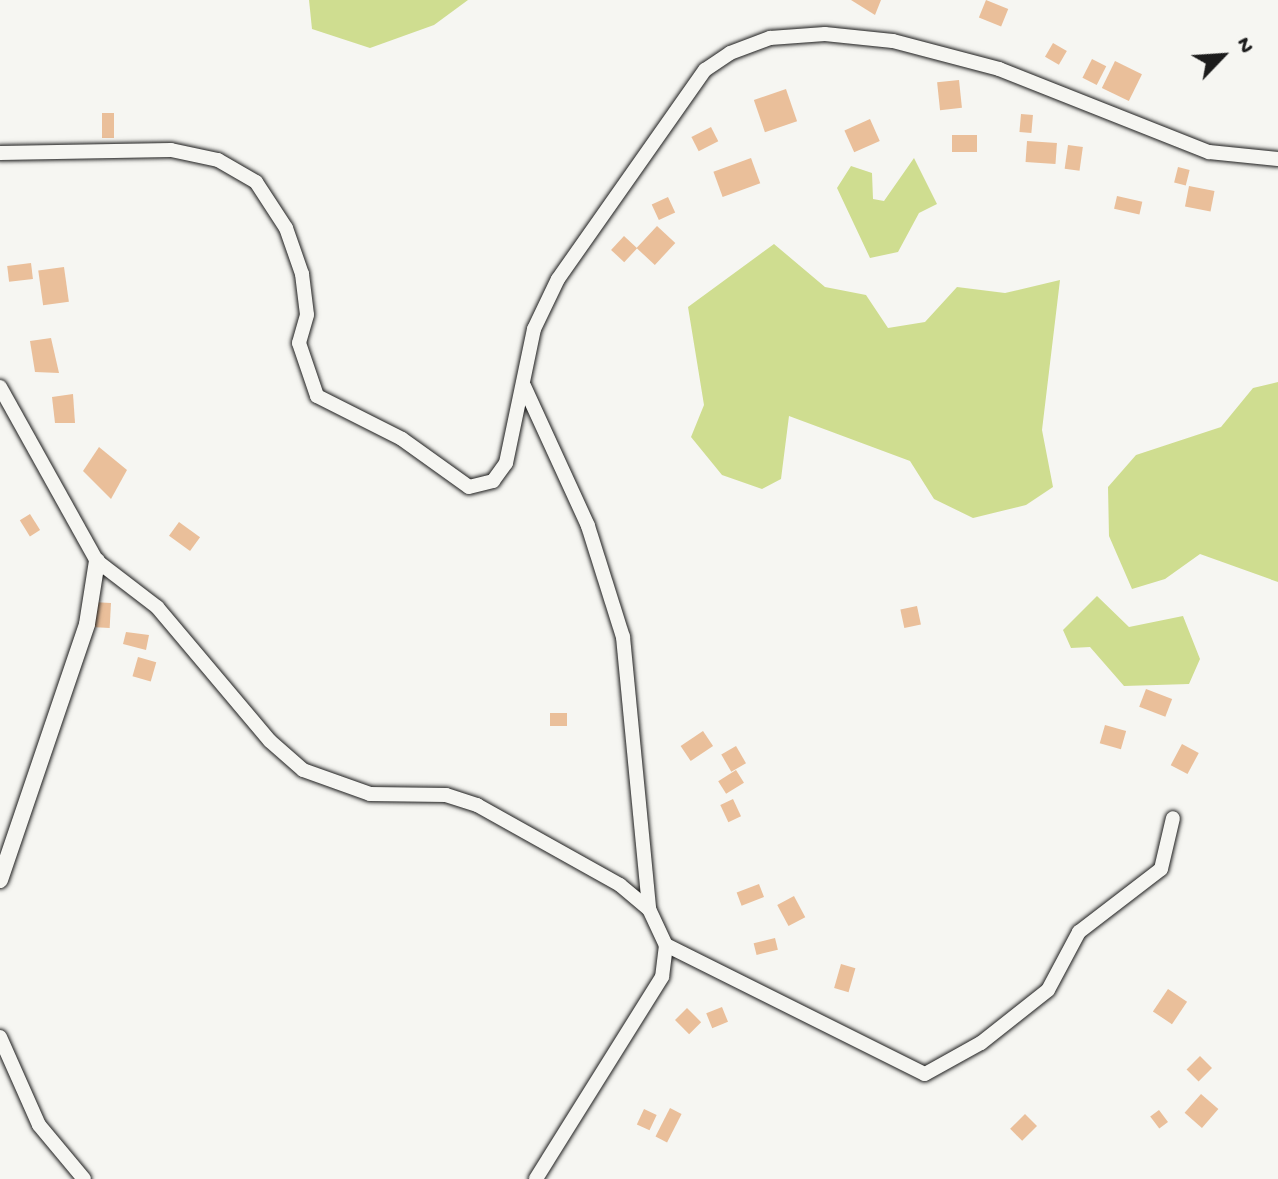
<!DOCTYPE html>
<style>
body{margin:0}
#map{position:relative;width:1278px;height:1179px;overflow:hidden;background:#f6f6f2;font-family:"Gochi Hand",sans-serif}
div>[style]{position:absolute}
.green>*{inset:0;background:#cfdd90}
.building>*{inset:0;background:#eabf9a;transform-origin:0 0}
.roads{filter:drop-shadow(0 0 2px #1c1c1c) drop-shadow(0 0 2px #1c1c1c)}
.minor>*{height:14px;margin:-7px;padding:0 7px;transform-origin:7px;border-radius:7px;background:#f6f6f2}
.tertiary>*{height:16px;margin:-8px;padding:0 8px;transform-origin:8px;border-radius:8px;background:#f6f6f2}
span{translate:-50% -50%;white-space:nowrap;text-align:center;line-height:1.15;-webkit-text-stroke:8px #f6f6f2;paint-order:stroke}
.north{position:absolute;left:1182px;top:16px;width:80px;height:80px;-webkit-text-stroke:6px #f6f6f2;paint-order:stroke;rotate:65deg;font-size:22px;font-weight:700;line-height:32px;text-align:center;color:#1c1c1c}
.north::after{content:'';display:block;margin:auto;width:28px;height:36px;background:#1c1c1c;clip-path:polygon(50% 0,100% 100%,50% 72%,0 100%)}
</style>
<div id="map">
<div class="green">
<i style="clip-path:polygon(309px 0,468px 0,434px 25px,370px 48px,312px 29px)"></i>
<i style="clip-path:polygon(914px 158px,937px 204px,919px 213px,898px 252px,870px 258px,837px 188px,851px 166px,872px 173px,873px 199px,884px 201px)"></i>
<i style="clip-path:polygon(774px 244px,825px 287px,866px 295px,888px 328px,925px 322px,957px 287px,1005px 293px,1060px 280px,1042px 430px,1053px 487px,1026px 505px,973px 518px,934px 499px,910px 461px,789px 416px,781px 479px,762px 489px,722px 475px,691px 437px,704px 405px,688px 307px)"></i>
<i style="clip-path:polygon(1278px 382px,1278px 582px,1200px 554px,1165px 579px,1132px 589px,1109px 536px,1108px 487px,1136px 455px,1221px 427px,1253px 388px)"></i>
<i style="clip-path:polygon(1097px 596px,1129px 627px,1183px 616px,1200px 659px,1189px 684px,1124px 686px,1090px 647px,1071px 648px,1063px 630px)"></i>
</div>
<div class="building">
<i style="clip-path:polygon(851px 0,881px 0,875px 15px)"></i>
<i style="left:986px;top:0;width:24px;height:19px;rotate:22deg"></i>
<i style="left:1053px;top:43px;width:16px;height:16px;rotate:30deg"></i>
<i style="left:1092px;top:59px;width:16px;height:21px;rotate:27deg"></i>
<i style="left:1115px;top:61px;width:30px;height:30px;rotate:26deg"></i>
<i style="left:959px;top:80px;width:28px;height:22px;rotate:84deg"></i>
<i style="left:786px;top:89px;width:34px;height:34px;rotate:71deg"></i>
<i style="left:102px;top:113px;width:12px;height:25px"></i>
<i style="left:1021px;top:114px;width:12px;height:18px;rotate:5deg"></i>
<i style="left:870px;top:119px;width:24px;height:28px;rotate:66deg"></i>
<i style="left:711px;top:127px;width:16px;height:22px;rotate:63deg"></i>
<i style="left:952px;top:135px;width:25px;height:17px"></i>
<i style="left:1027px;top:141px;width:30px;height:21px;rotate:4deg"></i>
<i style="left:1068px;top:145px;width:15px;height:24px;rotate:8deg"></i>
<i style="left:751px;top:158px;width:27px;height:40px;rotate:70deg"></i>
<i style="left:1178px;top:167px;width:12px;height:16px;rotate:14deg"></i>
<i style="left:1189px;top:186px;width:26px;height:21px;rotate:11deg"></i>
<i style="left:1117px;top:196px;width:26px;height:13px;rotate:13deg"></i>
<i style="left:668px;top:197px;width:17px;height:18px;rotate:65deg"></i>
<i style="left:657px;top:226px;width:25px;height:30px;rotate:43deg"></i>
<i style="left:624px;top:236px;width:18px;height:19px;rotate:43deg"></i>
<i style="left:31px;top:263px;width:16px;height:24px;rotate:83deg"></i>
<i style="left:64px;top:267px;width:35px;height:26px;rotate:82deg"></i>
<i style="clip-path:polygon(51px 338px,59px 373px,35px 372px,30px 341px)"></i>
<i style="clip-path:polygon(73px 394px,75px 423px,55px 423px,52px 397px)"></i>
<i style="clip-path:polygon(99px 447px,127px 470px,111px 499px,83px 471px)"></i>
<i style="left:30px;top:514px;width:19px;height:12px;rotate:58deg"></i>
<i style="left:179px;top:522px;width:26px;height:17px;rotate:36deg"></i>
<i style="left:92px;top:602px;width:19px;height:25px;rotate:3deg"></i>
<i style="left:917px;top:606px;width:19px;height:17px;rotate:78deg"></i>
<i style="clip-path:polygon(126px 632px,149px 635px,146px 650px,123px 644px)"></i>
<i style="left:138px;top:657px;width:19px;height:20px;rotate:16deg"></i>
<i style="left:1146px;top:689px;width:28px;height:19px;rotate:21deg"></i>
<i style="left:550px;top:713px;width:17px;height:13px"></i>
<i style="left:1105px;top:725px;width:22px;height:19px;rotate:16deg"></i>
<i style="left:703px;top:731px;width:18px;height:27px;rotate:56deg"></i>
<i style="left:1182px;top:744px;width:19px;height:24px;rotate:28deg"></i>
<i style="left:736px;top:746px;width:20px;height:17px;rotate:60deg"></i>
<i style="left:736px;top:770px;width:15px;height:21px;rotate:58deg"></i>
<i style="left:733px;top:799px;width:19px;height:14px;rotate:65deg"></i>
<i style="left:759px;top:884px;width:14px;height:24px;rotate:69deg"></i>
<i style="left:794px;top:896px;width:24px;height:19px;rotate:62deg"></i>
<i style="left:775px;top:938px;width:12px;height:22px;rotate:76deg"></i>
<i style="left:841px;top:964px;width:15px;height:25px;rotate:16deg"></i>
<i style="left:1168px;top:989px;width:23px;height:27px;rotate:34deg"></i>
<i style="left:722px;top:1007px;width:16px;height:17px;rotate:68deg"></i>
<i style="left:687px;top:1008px;width:20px;height:17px;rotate:45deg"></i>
<i style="left:1200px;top:1056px;width:17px;height:19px;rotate:45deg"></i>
<i style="left:1201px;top:1094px;width:23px;height:25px;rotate:41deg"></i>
<i style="left:670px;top:1108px;width:13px;height:32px;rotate:27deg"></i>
<i style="left:644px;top:1109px;width:14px;height:17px;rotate:25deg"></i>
<i style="left:1159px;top:1110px;width:15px;height:11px;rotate:53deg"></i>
<i style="left:1025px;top:1114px;width:17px;height:21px;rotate:45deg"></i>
</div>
<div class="roads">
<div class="minor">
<i style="left:0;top:153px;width:171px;rotate:-1deg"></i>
<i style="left:171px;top:150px;width:48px;rotate:12deg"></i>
<i style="left:218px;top:160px;width:44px;rotate:30.1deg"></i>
<i style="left:256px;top:182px;width:55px;rotate:56.9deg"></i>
<i style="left:286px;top:228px;width:49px;rotate:70.8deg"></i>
<i style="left:302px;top:274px;width:41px;rotate:83deg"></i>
<i style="left:307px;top:315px;width:29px;rotate:106deg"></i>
<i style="left:299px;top:343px;width:56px;rotate:71.2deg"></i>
<i style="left:317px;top:396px;width:95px;rotate:26.8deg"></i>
<i style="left:402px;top:439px;width:82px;rotate:35.6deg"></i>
<i style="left:469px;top:487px;width:25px;rotate:-14deg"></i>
<i style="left:493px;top:481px;width:22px;rotate:-54deg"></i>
<i style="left:506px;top:463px;width:137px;rotate:-78.2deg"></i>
<i style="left:534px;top:329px;width:55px;rotate:-64.4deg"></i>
<i style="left:558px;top:279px;width:256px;rotate:-54.9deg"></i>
<i style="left:705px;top:70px;width:30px;rotate:-34deg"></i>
<i style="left:730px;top:53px;width:43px;rotate:-20.6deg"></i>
<i style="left:770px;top:38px;width:55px;rotate:-4.2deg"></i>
<i style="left:825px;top:34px;width:68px;rotate:5.9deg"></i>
<i style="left:893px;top:41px;width:110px;rotate:14.8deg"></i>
<i style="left:999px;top:69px;width:226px;rotate:21.6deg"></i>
<i style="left:1209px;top:152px;width:69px;rotate:5.8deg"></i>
<i style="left:524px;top:386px;width:154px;rotate:65.4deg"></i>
<i style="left:588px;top:526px;width:116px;rotate:72.5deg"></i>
<i style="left:623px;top:637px;width:273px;rotate:84.5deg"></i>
<i style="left:0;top:387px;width:199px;rotate:60.9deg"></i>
<i style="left:97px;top:561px;width:76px;rotate:37.5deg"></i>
<i style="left:157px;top:607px;width:175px;rotate:49.9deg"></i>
<i style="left:270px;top:741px;width:44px;rotate:41.3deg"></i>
<i style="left:303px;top:770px;width:71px;rotate:19.7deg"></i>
<i style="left:370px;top:794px;width:76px;rotate:0.8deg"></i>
<i style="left:446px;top:795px;width:33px;rotate:18deg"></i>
<i style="left:477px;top:805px;width:164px;rotate:29.2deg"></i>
<i style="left:620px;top:885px;width:38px;rotate:40deg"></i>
<i style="left:649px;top:909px;width:40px;rotate:65deg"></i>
<i style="left:666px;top:945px;width:32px;rotate:97deg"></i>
<i style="left:662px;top:977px;width:238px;rotate:122deg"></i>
<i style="left:666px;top:945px;width:289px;rotate:26.5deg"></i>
<i style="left:925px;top:1074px;width:64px;rotate:-29deg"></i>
<i style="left:981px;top:1043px;width:85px;rotate:-38.3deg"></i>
<i style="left:1048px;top:990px;width:66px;rotate:-61.9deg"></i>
<i style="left:1079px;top:932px;width:103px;rotate:-37.5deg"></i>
<i style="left:1161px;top:869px;width:52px;rotate:-76.8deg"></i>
<i style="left:0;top:1037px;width:96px;rotate:66.1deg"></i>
<i style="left:39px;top:1125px;width:70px;rotate:50.2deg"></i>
</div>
<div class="tertiary">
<i style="left:0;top:880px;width:270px;rotate:-71.2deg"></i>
<i style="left:87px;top:624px;width:64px;rotate:-81deg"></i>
</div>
</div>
<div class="north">N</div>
</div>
